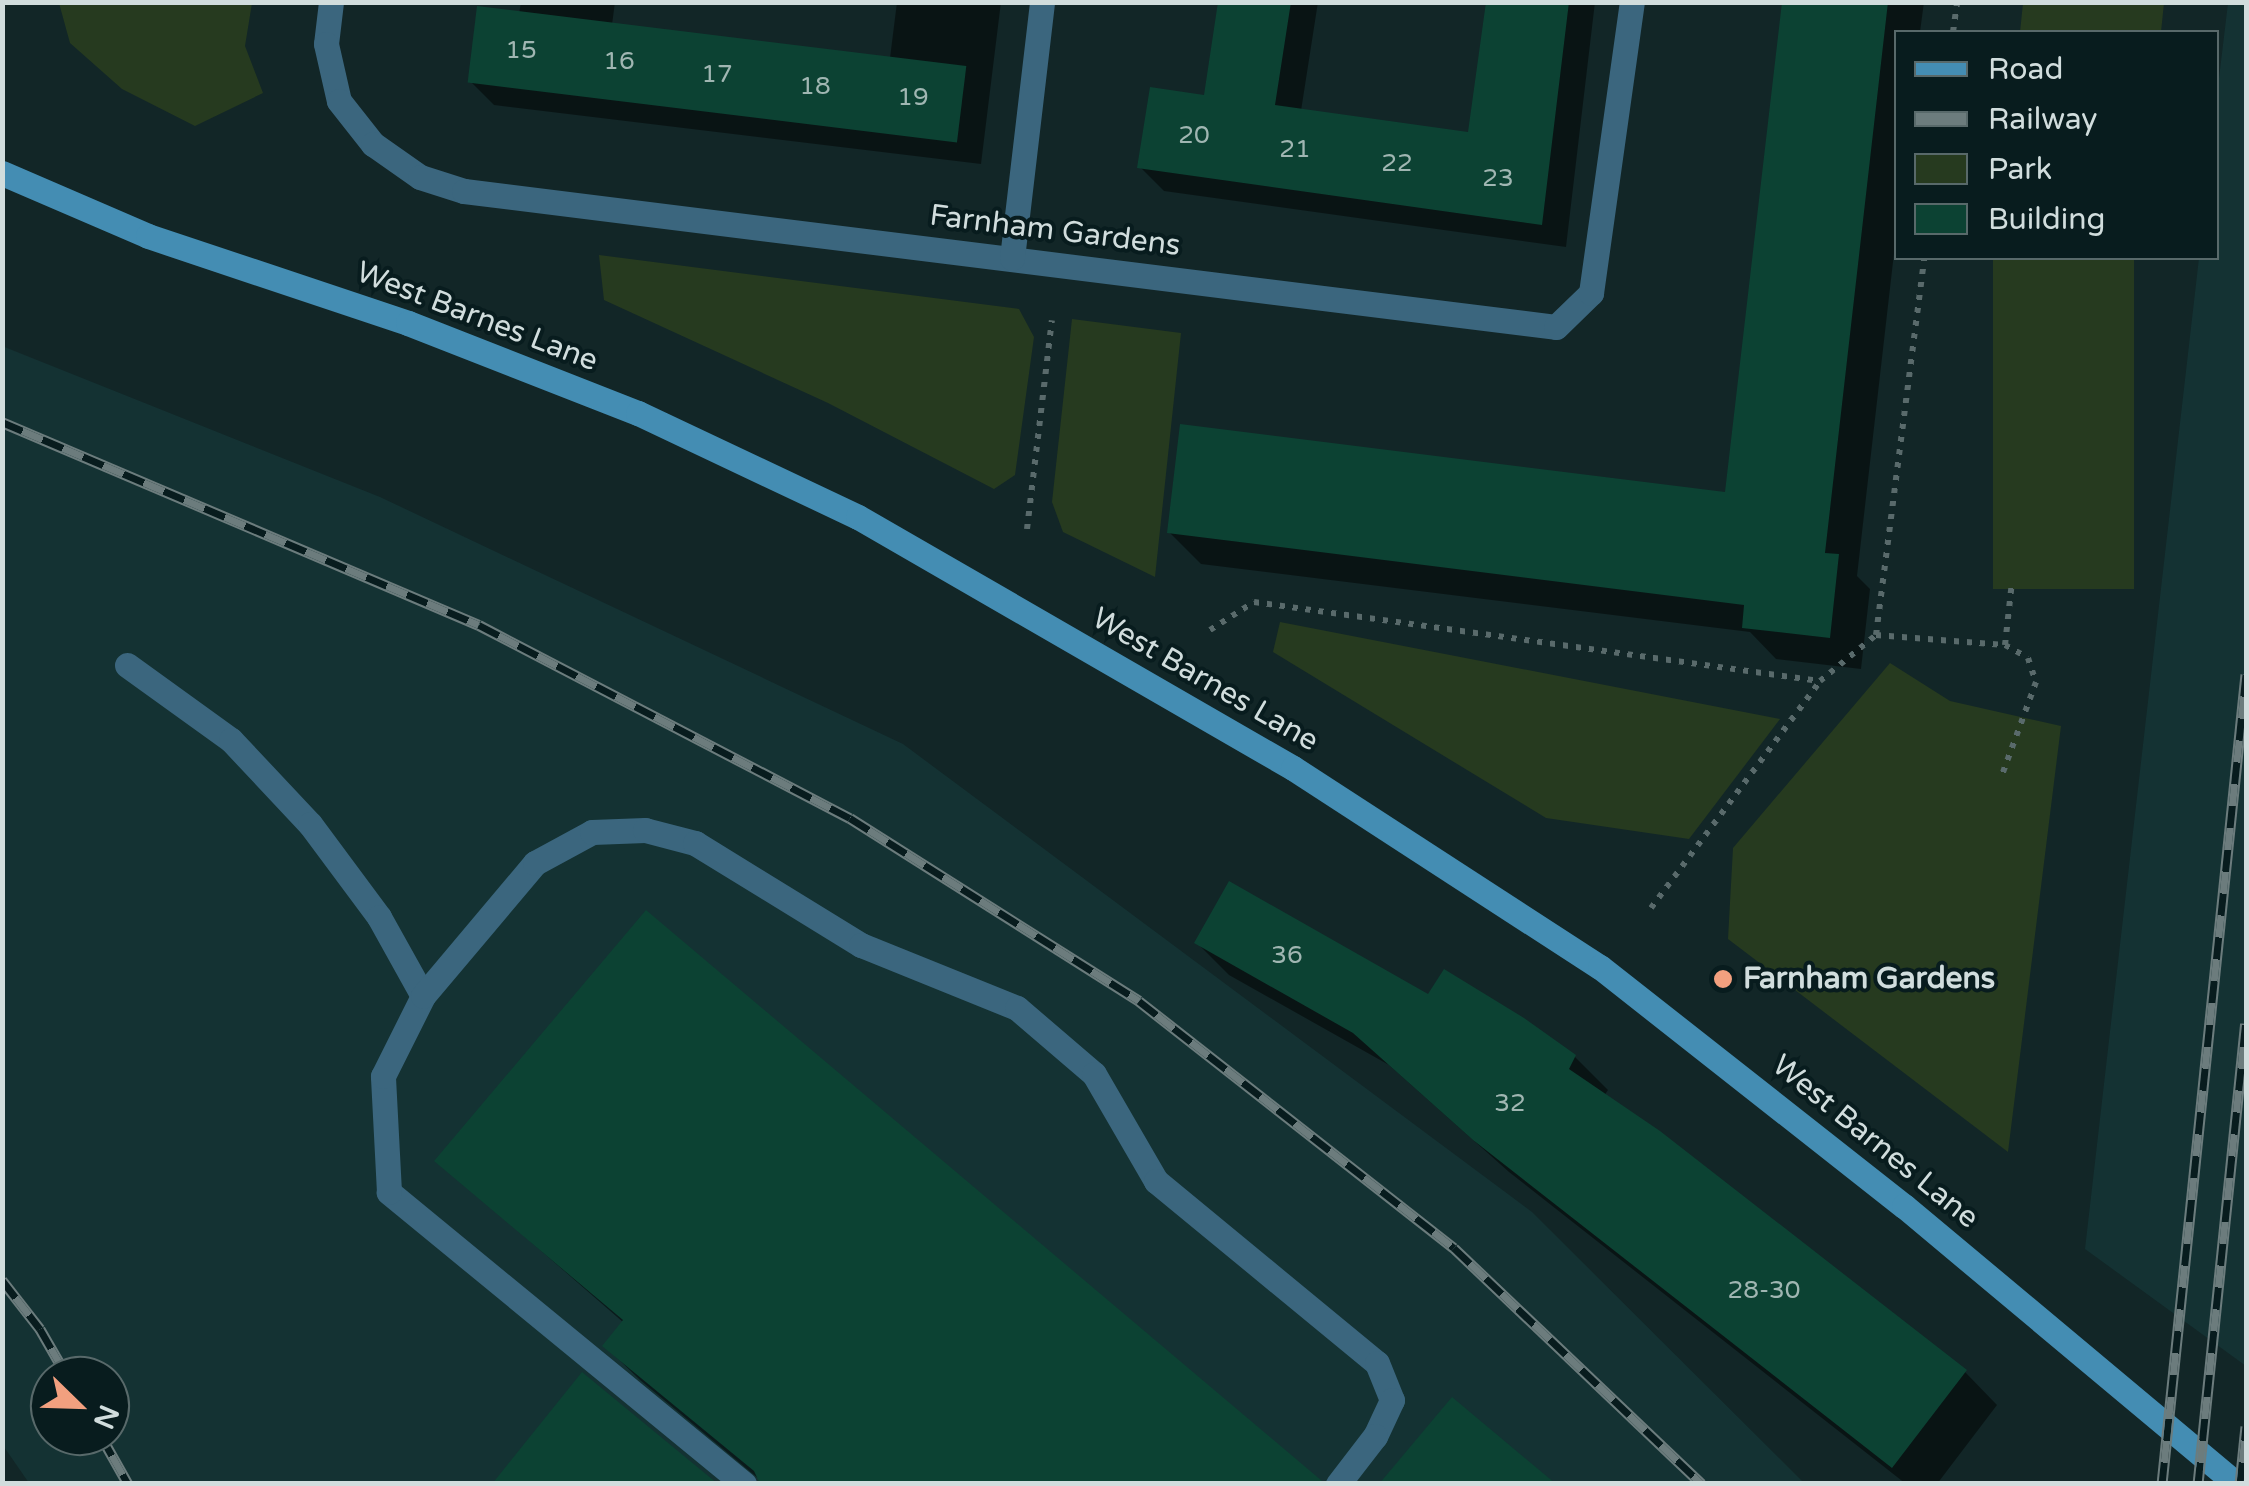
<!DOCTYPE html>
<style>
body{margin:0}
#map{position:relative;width:2249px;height:1486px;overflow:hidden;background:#122627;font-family:"Varela Round",sans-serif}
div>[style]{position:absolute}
.built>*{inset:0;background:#143233}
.green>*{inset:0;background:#263a1f;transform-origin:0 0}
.shadow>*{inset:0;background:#0007}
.building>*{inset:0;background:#0c4233;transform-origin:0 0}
.path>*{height:6px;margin-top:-3px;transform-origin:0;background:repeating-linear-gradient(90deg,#596a6b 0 5px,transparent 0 13px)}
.service>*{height:25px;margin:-12.5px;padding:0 12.5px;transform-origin:12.5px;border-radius:12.5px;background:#3b667e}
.minor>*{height:25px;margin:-12.5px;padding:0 12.5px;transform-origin:12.5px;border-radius:12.5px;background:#3b667e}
.secondary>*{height:25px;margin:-12.5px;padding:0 12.5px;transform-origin:12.5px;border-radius:12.5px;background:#448db3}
.rail>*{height:11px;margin-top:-5.5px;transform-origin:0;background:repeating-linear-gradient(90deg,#081c1e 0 22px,#6c7c7d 0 44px);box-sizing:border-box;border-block:2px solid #6c7c7d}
.dots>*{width:28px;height:28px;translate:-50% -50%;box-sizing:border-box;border:5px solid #081c1e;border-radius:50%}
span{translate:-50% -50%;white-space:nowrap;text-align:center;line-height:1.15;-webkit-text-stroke:8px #081c1e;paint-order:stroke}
.number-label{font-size:25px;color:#a0b6b2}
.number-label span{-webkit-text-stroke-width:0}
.street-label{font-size:30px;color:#d1dddd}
.poi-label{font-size:30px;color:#d1dddd;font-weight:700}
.left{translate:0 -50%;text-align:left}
.frame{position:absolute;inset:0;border:5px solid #d1dddd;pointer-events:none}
.legend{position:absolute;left:1894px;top:30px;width:325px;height:230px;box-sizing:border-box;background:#081c1e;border:2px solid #58696a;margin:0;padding:12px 18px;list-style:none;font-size:30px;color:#d1dddd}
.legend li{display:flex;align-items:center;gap:20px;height:50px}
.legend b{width:50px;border:2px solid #58696a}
.north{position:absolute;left:30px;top:1356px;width:100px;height:100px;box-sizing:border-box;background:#081c1e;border:2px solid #58696a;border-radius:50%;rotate:113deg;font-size:28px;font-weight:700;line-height:40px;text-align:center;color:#d1dddd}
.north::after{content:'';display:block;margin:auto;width:35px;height:45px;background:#f2a07f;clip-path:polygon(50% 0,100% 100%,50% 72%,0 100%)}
</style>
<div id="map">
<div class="built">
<i style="clip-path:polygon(2228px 3px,2246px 3px,2246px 1366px,2085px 1249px,2199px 258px,2216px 258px,2216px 103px)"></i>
<i style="clip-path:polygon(evenodd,2px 346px,380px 497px,903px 744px,1532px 1212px,1804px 1483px,29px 1483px,2px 1444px,2px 346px,50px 1376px,110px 1376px,110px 1436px,50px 1436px,50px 1376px)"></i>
</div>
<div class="green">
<i style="clip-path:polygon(59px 3px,252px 3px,245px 46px,263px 93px,195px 126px,122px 89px,70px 43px)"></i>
<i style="clip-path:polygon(2023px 3px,2023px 2px,2164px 3px,2161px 32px,2020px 32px)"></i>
<i style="clip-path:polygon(599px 255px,1019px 309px,1034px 337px,1015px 475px,994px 489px,828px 403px,604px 300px)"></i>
<i style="left:1993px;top:258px;width:141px;height:331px"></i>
<i style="clip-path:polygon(1072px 319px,1181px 333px,1155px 577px,1063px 532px,1052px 502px)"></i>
<i style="clip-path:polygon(1280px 622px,1780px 719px,1689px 839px,1546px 818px,1273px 652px)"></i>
<i style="clip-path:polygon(1890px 663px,1950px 701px,2061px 726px,2008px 1152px,1728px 939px,1733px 848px)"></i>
</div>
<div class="shadow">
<i style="clip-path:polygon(521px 2px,615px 2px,612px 25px,890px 58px,897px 2px,1001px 2px,981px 164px,494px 105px,470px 81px,519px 14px)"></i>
<i style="clip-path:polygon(1221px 2px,1318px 2px,1301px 111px,1471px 135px,1488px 2px,1595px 2px,1566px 247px,1164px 191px,1140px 167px,1206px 98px)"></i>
<i style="clip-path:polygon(1784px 2px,1924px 2px,1920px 32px,1896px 32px,1896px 236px,1857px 576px,1870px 589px,1861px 669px,1776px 659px,1750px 632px,1201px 564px,1169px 532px,1727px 495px)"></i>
<i style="clip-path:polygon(646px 913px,759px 1479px,640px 1380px,605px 1346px,624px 1323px,438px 1161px)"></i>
<i style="clip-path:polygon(1197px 943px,1429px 997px,1575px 1057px,1608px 1090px,1604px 1096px,1965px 1372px,1997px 1405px,1937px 1484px,1906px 1484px,1509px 1172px,1389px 1065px,1229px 975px)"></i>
</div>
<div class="building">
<i style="clip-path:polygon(1218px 2px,1291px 2px,1275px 105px,1468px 132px,1486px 2px,1569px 2px,1542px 225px,1137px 168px,1150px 87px,1204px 95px)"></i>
<i style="clip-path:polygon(1782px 2px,1888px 2px,1825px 553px,1839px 554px,1830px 638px,1742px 628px,1744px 605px,1167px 533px,1180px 424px,1725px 492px)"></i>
<i style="left:477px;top:6px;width:493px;height:77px;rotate:7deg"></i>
<i style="clip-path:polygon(1229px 881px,1428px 994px,1444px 969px,1524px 1018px,1576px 1055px,1569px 1069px,1660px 1131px,1967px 1370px,1892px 1468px,1473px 1140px,1353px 1033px,1194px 943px)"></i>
<i style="clip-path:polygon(646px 910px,1322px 1481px,1322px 1484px,760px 1484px,754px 1471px,602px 1346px,623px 1320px,434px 1161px)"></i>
<i style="clip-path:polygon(582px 1372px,718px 1484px,492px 1484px)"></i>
<i style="clip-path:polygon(1452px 1397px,1556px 1484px,1379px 1484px)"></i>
</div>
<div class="path">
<i style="left:1953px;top:32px;width:30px;rotate:-82deg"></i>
<i style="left:1027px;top:529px;width:210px;rotate:-83.2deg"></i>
<i style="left:1210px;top:630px;width:52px;rotate:-32.5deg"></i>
<i style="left:1254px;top:602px;width:571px;rotate:7.95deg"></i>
<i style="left:1820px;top:681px;width:72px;rotate:-39.4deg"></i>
<i style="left:1876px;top:635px;width:380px;rotate:-82.7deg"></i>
<i style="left:1876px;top:635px;width:129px;rotate:4.4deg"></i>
<i style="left:2005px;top:645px;width:26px;rotate:29deg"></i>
<i style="left:2028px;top:658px;width:25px;rotate:72deg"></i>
<i style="left:2036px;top:682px;width:99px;rotate:110.1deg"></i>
<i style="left:2005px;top:645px;width:63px;rotate:-83.7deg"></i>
<i style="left:1651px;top:908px;width:283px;rotate:-53.3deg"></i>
</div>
<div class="service">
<i style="left:127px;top:665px;width:128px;rotate:35.8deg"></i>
<i style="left:231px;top:740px;width:115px;rotate:46.8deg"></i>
<i style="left:310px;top:824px;width:116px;rotate:53.4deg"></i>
<i style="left:379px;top:917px;width:90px;rotate:60.9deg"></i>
<i style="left:744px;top:1484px;width:460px;rotate:-140.6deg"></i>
<i style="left:389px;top:1192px;width:116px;rotate:-93deg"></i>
<i style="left:383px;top:1076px;width:89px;rotate:-63.4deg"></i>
<i style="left:423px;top:996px;width:174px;rotate:-49.9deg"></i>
<i style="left:535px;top:863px;width:65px;rotate:-28.5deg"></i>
<i style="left:592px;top:832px;width:53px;rotate:-2.2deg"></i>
<i style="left:645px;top:830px;width:52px;rotate:14.6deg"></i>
<i style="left:695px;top:843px;width:195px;rotate:31.6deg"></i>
<i style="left:861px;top:945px;width:168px;rotate:22deg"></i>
<i style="left:1017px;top:1008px;width:101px;rotate:40.6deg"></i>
<i style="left:1094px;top:1074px;width:124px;rotate:59.9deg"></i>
<i style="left:1156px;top:1181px;width:286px;rotate:39.5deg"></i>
<i style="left:1377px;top:1363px;width:40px;rotate:68deg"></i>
<i style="left:1392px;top:1400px;width:40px;rotate:115deg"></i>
<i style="left:1375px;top:1436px;width:61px;rotate:127.6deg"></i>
</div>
<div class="minor">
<i style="left:331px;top:2px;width:42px;rotate:96.8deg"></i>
<i style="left:326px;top:44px;width:58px;rotate:77.2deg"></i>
<i style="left:339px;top:101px;width:55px;rotate:51.7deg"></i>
<i style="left:373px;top:144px;width:57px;rotate:35.1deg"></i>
<i style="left:420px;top:177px;width:46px;rotate:17.7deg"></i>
<i style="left:464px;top:191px;width:1100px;rotate:7.1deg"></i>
<i style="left:1556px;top:327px;width:49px;rotate:-44.2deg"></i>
<i style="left:1591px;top:293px;width:294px;rotate:-82deg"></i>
<i style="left:1012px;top:258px;width:258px;rotate:-83.3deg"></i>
</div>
<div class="secondary">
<i style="left:2px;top:173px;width:159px;rotate:23.3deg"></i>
<i style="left:148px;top:236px;width:274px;rotate:18.5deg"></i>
<i style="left:408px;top:323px;width:247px;rotate:21.4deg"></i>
<i style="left:638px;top:413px;width:243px;rotate:25.3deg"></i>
<i style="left:858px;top:517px;width:502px;rotate:29.99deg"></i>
<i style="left:1293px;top:768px;width:366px;rotate:33deg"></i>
<i style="left:1600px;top:967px;width:387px;rotate:38.2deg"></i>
<i style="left:1904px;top:1206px;width:433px;rotate:39.9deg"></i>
</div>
<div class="rail">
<i style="left:2px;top:422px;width:518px;rotate:23.05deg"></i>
<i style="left:479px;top:625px;width:418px;rotate:27.5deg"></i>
<i style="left:850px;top:818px;width:342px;rotate:32.3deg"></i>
<i style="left:1139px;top:1001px;width:400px;rotate:38.1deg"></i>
<i style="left:1454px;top:1248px;width:342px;rotate:43.6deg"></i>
<i style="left:2px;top:1280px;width:62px;rotate:52.2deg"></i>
<i style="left:40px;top:1329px;width:54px;rotate:60.1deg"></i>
<i style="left:101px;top:1436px;width:55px;rotate:60.6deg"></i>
<i style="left:2162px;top:1484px;width:814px;rotate:-84.08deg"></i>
<i style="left:2198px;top:1484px;width:463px;rotate:-84.1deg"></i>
<i style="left:2240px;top:1484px;width:58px;rotate:-84.1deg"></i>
</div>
<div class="dots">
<i style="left:1723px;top:979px;background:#f2a07f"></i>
</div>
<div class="number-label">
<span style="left:521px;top:50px">15</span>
<span style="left:619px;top:61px">16</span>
<span style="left:717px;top:74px">17</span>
<span style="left:815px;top:86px">18</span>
<span style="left:913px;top:97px">19</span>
<span style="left:1194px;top:135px">20</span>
<span style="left:1295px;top:149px">21</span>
<span style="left:1397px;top:163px">22</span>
<span style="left:1498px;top:178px">23</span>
<span style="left:1287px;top:955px">36</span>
<span style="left:1510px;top:1103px">32</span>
<span style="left:1764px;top:1290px">28-30</span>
</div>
<div class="street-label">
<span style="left:1055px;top:231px;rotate:7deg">Farnham Gardens</span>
<span style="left:477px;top:317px;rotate:21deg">West Barnes Lane</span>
<span style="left:1205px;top:680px;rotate:30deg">West Barnes Lane</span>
<span style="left:1875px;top:1142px;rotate:39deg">West Barnes Lane</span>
</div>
<div class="poi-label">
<span class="left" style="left:1743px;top:979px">Farnham Gardens</span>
</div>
<div class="frame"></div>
<ul class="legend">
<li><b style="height:12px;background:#448db3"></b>Road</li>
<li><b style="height:12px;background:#6c7c7d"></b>Railway</li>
<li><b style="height:28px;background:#263a1f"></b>Park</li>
<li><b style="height:28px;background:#0c4233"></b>Building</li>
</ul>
<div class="north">N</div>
</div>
